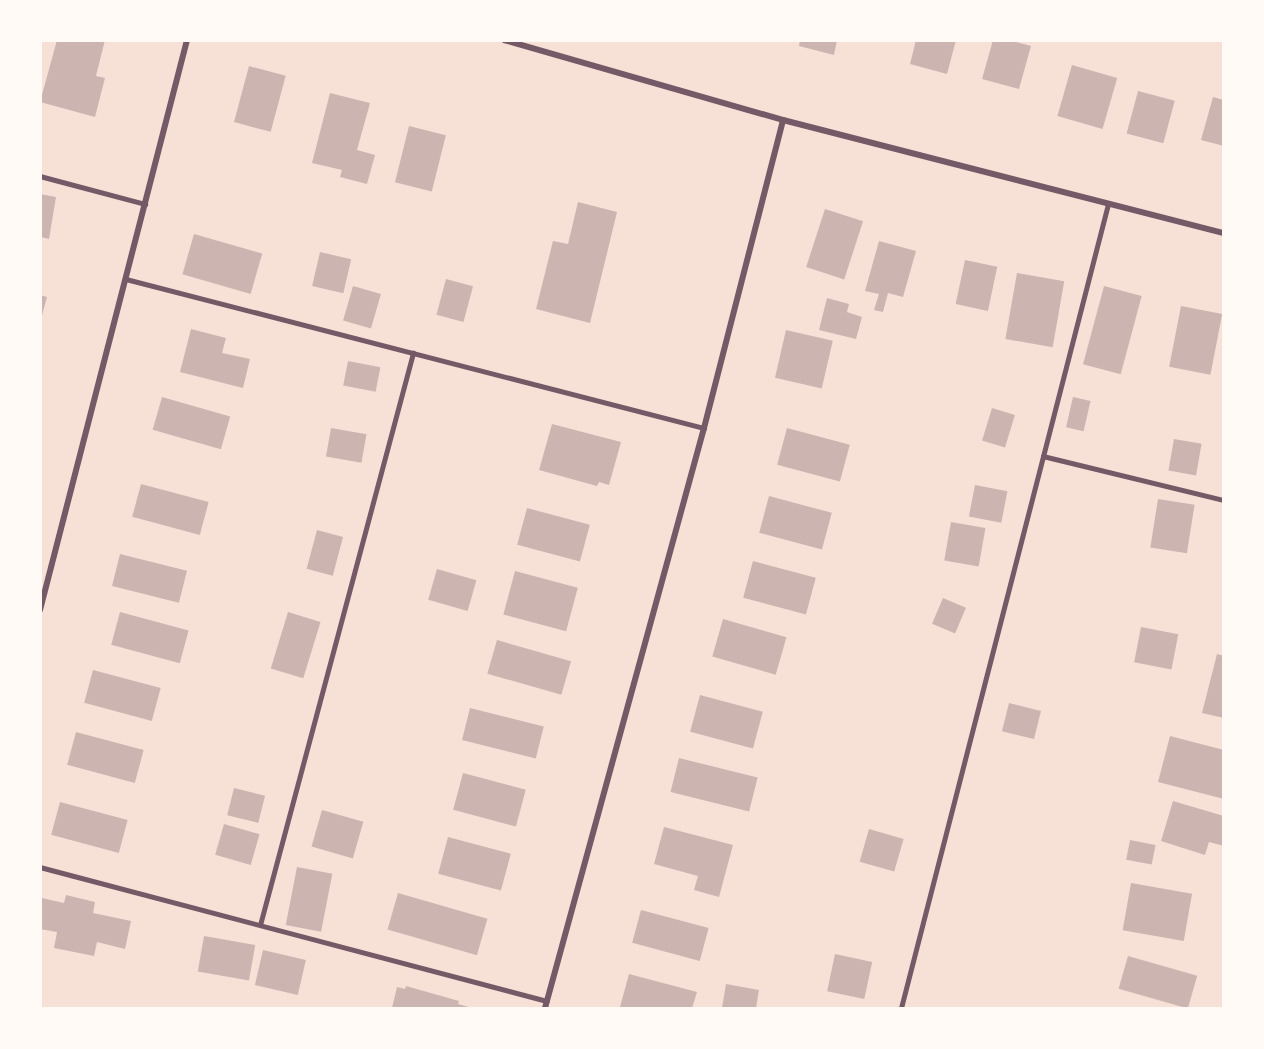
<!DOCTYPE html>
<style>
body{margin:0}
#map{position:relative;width:1264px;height:1049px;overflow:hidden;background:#f7e1d7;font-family:Montserrat,sans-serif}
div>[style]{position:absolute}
.building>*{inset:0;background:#ccb4b1;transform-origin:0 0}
.service>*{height:4.5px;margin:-2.25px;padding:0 2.25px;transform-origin:2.25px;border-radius:2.25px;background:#755966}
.minor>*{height:6px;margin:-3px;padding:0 3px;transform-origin:3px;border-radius:3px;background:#755966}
span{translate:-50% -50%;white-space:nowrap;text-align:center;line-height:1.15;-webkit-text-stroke:4.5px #fffaf5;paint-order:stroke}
.frame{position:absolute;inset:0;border:42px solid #fffaf5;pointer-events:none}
</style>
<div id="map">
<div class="building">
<i style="clip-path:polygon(57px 40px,105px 40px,96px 76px,105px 78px,95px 117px,40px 102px)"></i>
<i style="clip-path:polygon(800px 40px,837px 40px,834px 55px,799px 46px)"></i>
<i style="clip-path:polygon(916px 40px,956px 40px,947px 74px,910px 64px)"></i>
<i style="clip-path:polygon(993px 40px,1008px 40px,1031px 46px,1019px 89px,982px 79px)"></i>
<i style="left:1072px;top:65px;width:47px;height:53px;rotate:16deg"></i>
<i style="left:249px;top:66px;width:38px;height:58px;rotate:15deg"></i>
<i style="left:1138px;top:91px;width:38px;height:44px;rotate:15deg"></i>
<i style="clip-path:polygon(330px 93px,370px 103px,357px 150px,375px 155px,367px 184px,340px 177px,342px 170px,312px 163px)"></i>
<i style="clip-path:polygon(1213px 97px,1224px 100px,1224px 146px,1201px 140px)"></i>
<i style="left:409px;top:126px;width:38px;height:58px;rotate:14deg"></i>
<i style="clip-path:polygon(40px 194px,56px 197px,49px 239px,40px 237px)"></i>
<i style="clip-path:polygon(578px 202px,617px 212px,590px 323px,536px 309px,553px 241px,568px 244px)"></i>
<i style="left:825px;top:209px;width:40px;height:61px;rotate:18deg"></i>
<i style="left:194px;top:234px;width:71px;height:42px;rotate:16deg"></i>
<i style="clip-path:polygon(879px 241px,916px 251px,903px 297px,888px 293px,883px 312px,874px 310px,879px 294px,865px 291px)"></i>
<i style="left:320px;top:252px;width:32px;height:35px;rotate:13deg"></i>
<i style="left:965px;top:260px;width:33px;height:45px;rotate:12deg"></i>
<i style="left:1017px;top:273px;width:48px;height:67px;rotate:10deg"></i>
<i style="left:446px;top:279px;width:28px;height:37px;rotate:15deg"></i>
<i style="left:353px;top:286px;width:29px;height:36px;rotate:16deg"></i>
<i style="left:1104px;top:286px;width:39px;height:81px;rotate:15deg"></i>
<i style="clip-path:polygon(40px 295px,47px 297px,41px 319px,40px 319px)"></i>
<i style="clip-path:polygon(827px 298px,849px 304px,847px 312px,862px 317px,856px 339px,819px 330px)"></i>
<i style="left:1181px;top:306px;width:42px;height:62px;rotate:11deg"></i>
<i style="clip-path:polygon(191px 329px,226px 338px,222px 353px,250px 359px,243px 388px,180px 372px)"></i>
<i style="left:786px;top:330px;width:48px;height:49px;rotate:13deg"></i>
<i style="left:348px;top:361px;width:33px;height:25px;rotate:11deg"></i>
<i style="left:162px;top:397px;width:71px;height:34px;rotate:16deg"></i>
<i style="left:1073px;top:397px;width:18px;height:31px;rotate:13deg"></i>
<i style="left:992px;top:408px;width:24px;height:34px;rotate:17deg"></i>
<i style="clip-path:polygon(552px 424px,621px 442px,609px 485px,599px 482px,597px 486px,539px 470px)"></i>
<i style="left:331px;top:428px;width:36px;height:29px;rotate:10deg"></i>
<i style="left:787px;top:428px;width:65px;height:38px;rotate:15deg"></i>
<i style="left:1174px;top:439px;width:28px;height:32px;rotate:10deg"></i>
<i style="left:141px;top:484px;width:70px;height:34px;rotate:15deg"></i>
<i style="left:975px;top:485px;width:33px;height:32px;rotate:11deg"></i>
<i style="left:769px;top:496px;width:65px;height:38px;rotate:15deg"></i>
<i style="left:1158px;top:499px;width:37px;height:49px;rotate:9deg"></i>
<i style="left:527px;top:508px;width:65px;height:38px;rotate:15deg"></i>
<i style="left:951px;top:522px;width:35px;height:39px;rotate:10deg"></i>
<i style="left:317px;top:530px;width:27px;height:40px;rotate:15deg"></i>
<i style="left:120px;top:554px;width:69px;height:33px;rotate:14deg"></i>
<i style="left:753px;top:561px;width:65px;height:38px;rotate:15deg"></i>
<i style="left:437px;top:569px;width:41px;height:32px;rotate:16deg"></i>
<i style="left:515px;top:571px;width:65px;height:45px;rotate:15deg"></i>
<i style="left:943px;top:598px;width:25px;height:28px;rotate:23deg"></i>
<i style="left:120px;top:612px;width:71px;height:34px;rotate:15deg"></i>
<i style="left:288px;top:612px;width:34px;height:59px;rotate:17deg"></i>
<i style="left:723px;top:619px;width:66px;height:39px;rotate:16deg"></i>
<i style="left:1141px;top:627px;width:38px;height:36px;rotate:11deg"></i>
<i style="left:497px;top:640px;width:77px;height:35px;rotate:16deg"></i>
<i style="clip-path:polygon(1217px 654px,1224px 656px,1224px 718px,1202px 713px)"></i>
<i style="left:93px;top:670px;width:70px;height:34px;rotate:15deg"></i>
<i style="left:700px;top:695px;width:65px;height:38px;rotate:15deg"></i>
<i style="left:1009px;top:703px;width:33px;height:29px;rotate:14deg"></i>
<i style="left:470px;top:708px;width:76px;height:33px;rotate:14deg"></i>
<i style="left:76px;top:732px;width:70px;height:34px;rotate:15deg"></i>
<i style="clip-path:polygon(1170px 736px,1224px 750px,1224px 799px,1158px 782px)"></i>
<i style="left:679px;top:758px;width:81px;height:35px;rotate:14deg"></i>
<i style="left:463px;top:773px;width:65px;height:38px;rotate:15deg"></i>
<i style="left:234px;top:788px;width:32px;height:28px;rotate:14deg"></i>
<i style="clip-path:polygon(1173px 801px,1224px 816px,1224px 846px,1209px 842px,1205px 855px,1161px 841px)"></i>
<i style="left:60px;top:802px;width:70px;height:34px;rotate:15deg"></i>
<i style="left:322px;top:810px;width:43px;height:38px;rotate:16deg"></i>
<i style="left:224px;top:824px;width:37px;height:32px;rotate:16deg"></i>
<i style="clip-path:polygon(664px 827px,733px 845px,719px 897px,694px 890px,698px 876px,654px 864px)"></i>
<i style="left:869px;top:829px;width:36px;height:34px;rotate:16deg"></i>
<i style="left:448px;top:837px;width:65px;height:38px;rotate:15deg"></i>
<i style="left:1130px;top:840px;width:26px;height:20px;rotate:11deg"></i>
<i style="left:297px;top:867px;width:36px;height:59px;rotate:11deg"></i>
<i style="left:1131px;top:883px;width:62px;height:48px;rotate:10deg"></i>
<i style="left:398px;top:893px;width:93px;height:38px;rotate:16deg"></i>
<i style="clip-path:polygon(66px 895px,95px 902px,93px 913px,131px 921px,125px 949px,97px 942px,94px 956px,54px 948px,57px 932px,40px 929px,42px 898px,64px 903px)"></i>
<i style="left:641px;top:910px;width:70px;height:34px;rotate:15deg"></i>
<i style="left:204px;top:936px;width:52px;height:36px;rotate:10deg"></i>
<i style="left:263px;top:950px;width:44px;height:36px;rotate:13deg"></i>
<i style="left:835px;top:954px;width:38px;height:38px;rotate:12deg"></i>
<i style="left:1128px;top:956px;width:72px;height:34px;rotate:16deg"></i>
<i style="clip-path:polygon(629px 974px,697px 992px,692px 1008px,620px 1007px)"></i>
<i style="clip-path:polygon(726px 984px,759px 990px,756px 1008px,722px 1008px)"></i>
<i style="clip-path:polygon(406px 986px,459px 1001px,458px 1004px,472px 1008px,392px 1008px,397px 987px,405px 989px)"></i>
</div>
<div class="service">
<i style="left:40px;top:176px;width:109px;rotate:14.9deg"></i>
<i style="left:126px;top:279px;width:597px;rotate:14.46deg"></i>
<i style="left:1043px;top:456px;width:186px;rotate:13.7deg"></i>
<i style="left:40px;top:867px;width:524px;rotate:14.8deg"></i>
<i style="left:260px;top:925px;width:592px;rotate:-75.02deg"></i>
<i style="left:901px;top:1008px;width:830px;rotate:-75.56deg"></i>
</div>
<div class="minor">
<i style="left:504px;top:40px;width:290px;rotate:16deg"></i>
<i style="left:783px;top:120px;width:455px;rotate:14.4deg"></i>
<i style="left:40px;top:610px;width:589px;rotate:-75.54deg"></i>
<i style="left:545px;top:1008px;width:601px;rotate:-74.67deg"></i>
<i style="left:704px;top:428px;width:318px;rotate:-75.6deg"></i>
</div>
<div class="frame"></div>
</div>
